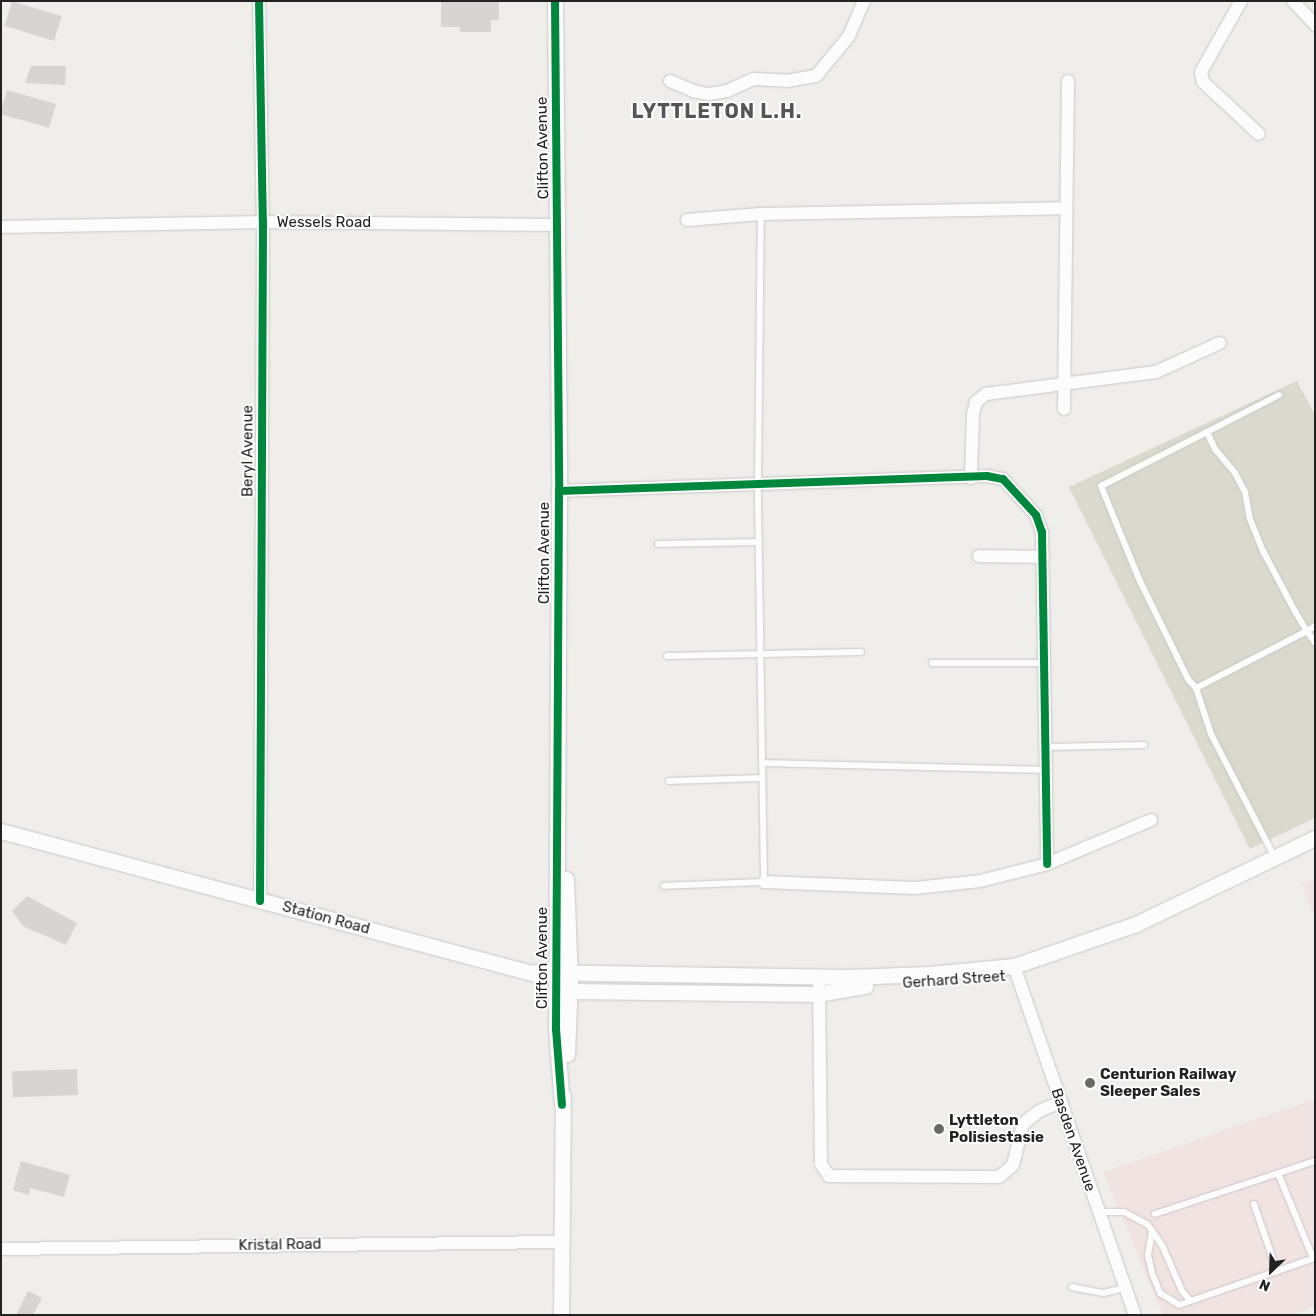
<!DOCTYPE html>
<style>
body{margin:0}
#map{position:relative;width:1316px;height:1316px;overflow:hidden;background:#f0eeeb;font-family:Rubik,sans-serif}
div>[style]{position:absolute}
.commercial>*{inset:0;background:#f1e3e1}
.construction>*{inset:0;background:#d9d9cd}
.building>*{inset:0;background:#d7d4d2;transform-origin:0 0}
.roads{filter:drop-shadow(0 0 1px #c9c8c7) drop-shadow(0 0 1px #c9c8c7)}
.service>*{height:6px;margin:-3px;padding:0 3px;transform-origin:3px;border-radius:3px;background:#fdfcfc}
.minor>*{height:12px;margin:-6px;padding:0 6px;transform-origin:6px;border-radius:6px;background:#fdfcfc}
.tertiary>*{height:15px;margin:-7.5px;padding:0 7.5px;transform-origin:7.5px;border-radius:7.5px;background:#fdfcfc}
.cycleway>*{height:8px;margin:-4px;padding:0 4px;transform-origin:4px;border-radius:4px;background:#00873e}
.dots>*{width:14px;height:14px;translate:-50% -50%;box-sizing:border-box;border:2px solid #fff;border-radius:50%}
span{translate:-50% -50%;white-space:nowrap;text-align:center;line-height:1.15;-webkit-text-stroke:4px #fff;paint-order:stroke}
.street-label{font-size:15px;color:#222}
.poi-label{font-size:15px;color:#222;font-weight:700}
.left{translate:0 -50%;text-align:left}
.district-label{font-size:20px;color:#555;font-weight:700;letter-spacing:1px}
.frame{position:absolute;inset:0;border:2px solid #222;pointer-events:none}
.north{position:absolute;left:1246px;top:1246px;width:50px;height:50px;-webkit-text-stroke:4px #fff;paint-order:stroke;rotate:204deg;font-size:14px;font-weight:700;line-height:20px;text-align:center;color:#222}
.north::after{content:'';display:block;margin:auto;width:18px;height:22px;background:#222;clip-path:polygon(50% 0,100% 100%,50% 72%,0 100%)}
</style>
<div id="map">
<div class="commercial">
<i style="clip-path:polygon(1315px 878px,1315px 918px,1301px 884px)"></i>
<i style="clip-path:polygon(1315px 1099px,1315px 1307px,1291px 1315px,1163px 1315px,1103px 1172px)"></i>
</div>
<div class="construction">
<i style="clip-path:polygon(1297px 381px,1315px 415px,1315px 818px,1250px 849px,1069px 487px)"></i>
</div>
<div class="building">
<i style="left:12px;top:1px;width:52px;height:26px;rotate:17deg"></i>
<i style="clip-path:polygon(441px 1px,499px 1px,499px 20px,491px 20px,491px 32px,460px 32px,460px 27px,441px 27px)"></i>
<i style="clip-path:polygon(31px 66px,66px 66px,65px 85px,25px 83px)"></i>
<i style="left:7px;top:90px;width:51px;height:25px;rotate:16deg"></i>
<i style="clip-path:polygon(27px 896px,77px 923px,66px 945px,23px 926px,12px 911px)"></i>
<i style="left:77px;top:1069px;width:26px;height:65px;rotate:88deg"></i>
<i style="clip-path:polygon(21px 1161px,70px 1175px,64px 1197px,30px 1188px,29px 1195px,13px 1190px)"></i>
<i style="clip-path:polygon(28px 1291px,42px 1298px,33px 1315px,16px 1315px)"></i>
</div>
<div class="roads">
<div class="service">
<i style="left:1207px;top:432px;width:81px;rotate:-27.2deg"></i>
<i style="left:658px;top:544px;width:101px;rotate:-1.1deg"></i>
<i style="left:1315px;top:626px;width:9px;rotate:148deg"></i>
<i style="left:1307px;top:631px;width:125px;rotate:152.8deg"></i>
<i style="left:1196px;top:688px;width:12px;rotate:-132deg"></i>
<i style="left:1188px;top:679px;width:111px;rotate:-116.1deg"></i>
<i style="left:1139px;top:579px;width:100px;rotate:-112.2deg"></i>
<i style="left:1101px;top:486px;width:119px;rotate:-27deg"></i>
<i style="left:1207px;top:432px;width:19px;rotate:65deg"></i>
<i style="left:1215px;top:449px;width:31px;rotate:50deg"></i>
<i style="left:1235px;top:473px;width:21px;rotate:62deg"></i>
<i style="left:1245px;top:492px;width:27px;rotate:80deg"></i>
<i style="left:1250px;top:519px;width:35px;rotate:68deg"></i>
<i style="left:1263px;top:551px;width:70px;rotate:62deg"></i>
<i style="left:1296px;top:613px;width:21px;rotate:59deg"></i>
<i style="left:1307px;top:631px;width:14px;rotate:56deg"></i>
<i style="left:667px;top:656px;width:194px;rotate:-1.2deg"></i>
<i style="left:932px;top:663px;width:112px"></i>
<i style="left:1196px;top:688px;width:48px;rotate:71.9deg"></i>
<i style="left:1211px;top:734px;width:140px;rotate:62.7deg"></i>
<i style="left:1046px;top:747px;width:98px;rotate:-1.2deg"></i>
<i style="left:762px;top:763px;width:286px;rotate:1.4deg"></i>
<i style="left:669px;top:781px;width:92px;rotate:-1.9deg"></i>
<i style="left:664px;top:886px;width:100px;rotate:-2.3deg"></i>
<i style="left:764px;top:882px;width:398px;rotate:-90.9deg"></i>
<i style="left:758px;top:484px;width:270px;rotate:-89.4deg"></i>
<i style="left:1278px;top:1173px;width:92px;rotate:67.6deg"></i>
<i style="left:1254px;top:1204px;width:71px;rotate:71.1deg"></i>
<i style="left:1099px;top:1212px;width:25px"></i>
<i style="left:1124px;top:1212px;width:27px;rotate:28deg"></i>
<i style="left:1148px;top:1225px;width:24px;rotate:55deg"></i>
<i style="left:1162px;top:1245px;width:50px;rotate:66.5deg"></i>
<i style="left:1182px;top:1291px;width:13px;rotate:48deg"></i>
<i style="left:1155px;top:1214px;width:169px;rotate:-18.3deg"></i>
<i style="left:1152px;top:1232px;width:23px;rotate:100deg"></i>
<i style="left:1148px;top:1255px;width:18px;rotate:77deg"></i>
<i style="left:1152px;top:1273px;width:22px;rotate:68deg"></i>
<i style="left:1160px;top:1293px;width:22px;rotate:32deg"></i>
<i style="left:1179px;top:1305px;width:144px;rotate:-19.1deg"></i>
<i style="left:1072px;top:1287px;width:32px;rotate:11deg"></i>
<i style="left:1103px;top:1293px;width:23px;rotate:-13deg"></i>
</div>
<div class="minor">
<i style="left:259px;top:1px;width:221px;rotate:89deg"></i>
<i style="left:263px;top:222px;width:679px;rotate:90.25deg"></i>
<i style="left:1241px;top:1px;width:81px;rotate:119.4deg"></i>
<i style="left:1201px;top:72px;width:10px;rotate:79deg"></i>
<i style="left:1203px;top:82px;width:76px;rotate:42.9deg"></i>
<i style="left:1293px;top:1px;width:33px;rotate:47deg"></i>
<i style="left:670px;top:81px;width:25px;rotate:23deg"></i>
<i style="left:693px;top:91px;width:16px;rotate:11deg"></i>
<i style="left:709px;top:94px;width:18px;rotate:-9deg"></i>
<i style="left:727px;top:91px;width:30px;rotate:-24deg"></i>
<i style="left:754px;top:79px;width:33px;rotate:3deg"></i>
<i style="left:787px;top:81px;width:29px;rotate:-10deg"></i>
<i style="left:816px;top:76px;width:52px;rotate:-50.5deg"></i>
<i style="left:849px;top:36px;width:38px;rotate:-67deg"></i>
<i style="left:687px;top:220px;width:74px;rotate:-4.6deg"></i>
<i style="left:761px;top:214px;width:303px;rotate:-1.1deg"></i>
<i style="left:1px;top:227px;width:262px;rotate:-1.1deg"></i>
<i style="left:263px;top:222px;width:295px;rotate:0.6deg"></i>
<i style="left:1064px;top:409px;width:328px;rotate:-89.3deg"></i>
<i style="left:971px;top:478px;width:64px;rotate:-88.2deg"></i>
<i style="left:973px;top:414px;width:12px;rotate:-76deg"></i>
<i style="left:976px;top:402px;width:13px;rotate:-39deg"></i>
<i style="left:986px;top:394px;width:171px;rotate:-7.4deg"></i>
<i style="left:1156px;top:372px;width:70px;rotate:-24.4deg"></i>
<i style="left:559px;top:491px;width:428px;rotate:-2deg"></i>
<i style="left:987px;top:476px;width:16px;rotate:11deg"></i>
<i style="left:1003px;top:479px;width:49px;rotate:47.5deg"></i>
<i style="left:1036px;top:515px;width:18px;rotate:71deg"></i>
<i style="left:1042px;top:532px;width:332px;rotate:89.1deg"></i>
<i style="left:979px;top:556px;width:64px;rotate:0.9deg"></i>
<i style="left:764px;top:882px;width:151px;rotate:2.3deg"></i>
<i style="left:915px;top:888px;width:65px;rotate:-6.1deg"></i>
<i style="left:980px;top:881px;width:69px;rotate:-14.2deg"></i>
<i style="left:1047px;top:864px;width:113px;rotate:-22.9deg"></i>
<i style="left:1014px;top:966px;width:369px;rotate:70.9deg"></i>
<i style="left:819px;top:977px;width:187px;rotate:89.4deg"></i>
<i style="left:821px;top:1164px;width:14px;rotate:56deg"></i>
<i style="left:829px;top:1176px;width:170px;rotate:0.3deg"></i>
<i style="left:999px;top:1177px;width:18px;rotate:-41deg"></i>
<i style="left:1013px;top:1165px;width:42px;rotate:-76.3deg"></i>
<i style="left:1023px;top:1124px;width:21px;rotate:-39deg"></i>
<i style="left:1039px;top:1111px;width:24px;rotate:-22deg"></i>
<i style="left:1px;top:1249px;width:559px;rotate:-0.72deg"></i>
</div>
<div class="tertiary">
<i style="left:555px;top:1px;width:490px;rotate:89.5deg"></i>
<i style="left:559px;top:491px;width:538px;rotate:90.32deg"></i>
<i style="left:556px;top:1029px;width:76px;rotate:85.5deg"></i>
<i style="left:1px;top:831px;width:561px;rotate:14.98deg"></i>
<i style="left:566px;top:879px;width:101px;rotate:87.7deg"></i>
<i style="left:570px;top:980px;width:74px;rotate:92.3deg"></i>
<i style="left:535px;top:972px;width:313px;rotate:0.9deg"></i>
<i style="left:848px;top:977px;width:81px;rotate:-2.1deg"></i>
<i style="left:929px;top:974px;width:85px;rotate:-5.4deg"></i>
<i style="left:1014px;top:966px;width:129px;rotate:-19deg"></i>
<i style="left:1136px;top:924px;width:199px;rotate:-25.7deg"></i>
<i style="left:568px;top:991px;width:250px;rotate:0.7deg"></i>
<i style="left:818px;top:994px;width:48px;rotate:-9.7deg"></i>
<i style="left:561px;top:1315px;width:219px;rotate:-89.5deg"></i>
</div>
</div>
<div class="cycleway">
<i style="left:259px;top:1px;width:221px;rotate:89deg"></i>
<i style="left:263px;top:222px;width:679px;rotate:90.25deg"></i>
<i style="left:555px;top:1px;width:490px;rotate:89.5deg"></i>
<i style="left:559px;top:491px;width:538px;rotate:90.32deg"></i>
<i style="left:556px;top:1029px;width:76px;rotate:85.5deg"></i>
<i style="left:559px;top:491px;width:428px;rotate:-2deg"></i>
<i style="left:987px;top:476px;width:16px;rotate:11deg"></i>
<i style="left:1003px;top:479px;width:49px;rotate:47.5deg"></i>
<i style="left:1036px;top:515px;width:18px;rotate:71deg"></i>
<i style="left:1042px;top:532px;width:332px;rotate:89.1deg"></i>
</div>
<div class="dots">
<i style="left:1090px;top:1083px;background:#6a6968"></i>
<i style="left:939px;top:1129px;background:#6a6968"></i>
</div>
<div class="street-label">
<span style="left:543px;top:148px;rotate:-91deg">Clifton Avenue</span>
<span style="left:324px;top:223px">Wessels Road</span>
<span style="left:248px;top:451px;rotate:-90deg">Beryl Avenue</span>
<span style="left:545px;top:553px;rotate:-90deg">Clifton Avenue</span>
<span style="left:326px;top:918px;rotate:15deg">Station Road</span>
<span style="left:543px;top:958px;rotate:-90deg">Clifton Avenue</span>
<span style="left:954px;top:980px;rotate:-4deg">Gerhard Street</span>
<span style="left:1073px;top:1140px;rotate:71deg">Basden Avenue</span>
<span style="left:280px;top:1245px;rotate:-1deg">Kristal Road</span>
</div>
<div class="poi-label">
<span class="left" style="left:1100px;top:1083px">Centurion Railway<br>Sleeper Sales</span>
<span class="left" style="left:949px;top:1129px">Lyttleton<br>Polisiestasie</span>
</div>
<div class="district-label">
<span style="left:717px;top:111px">LYTTLETON L.H.</span>
</div>
<div class="frame"></div>
<div class="north">N</div>
</div>
